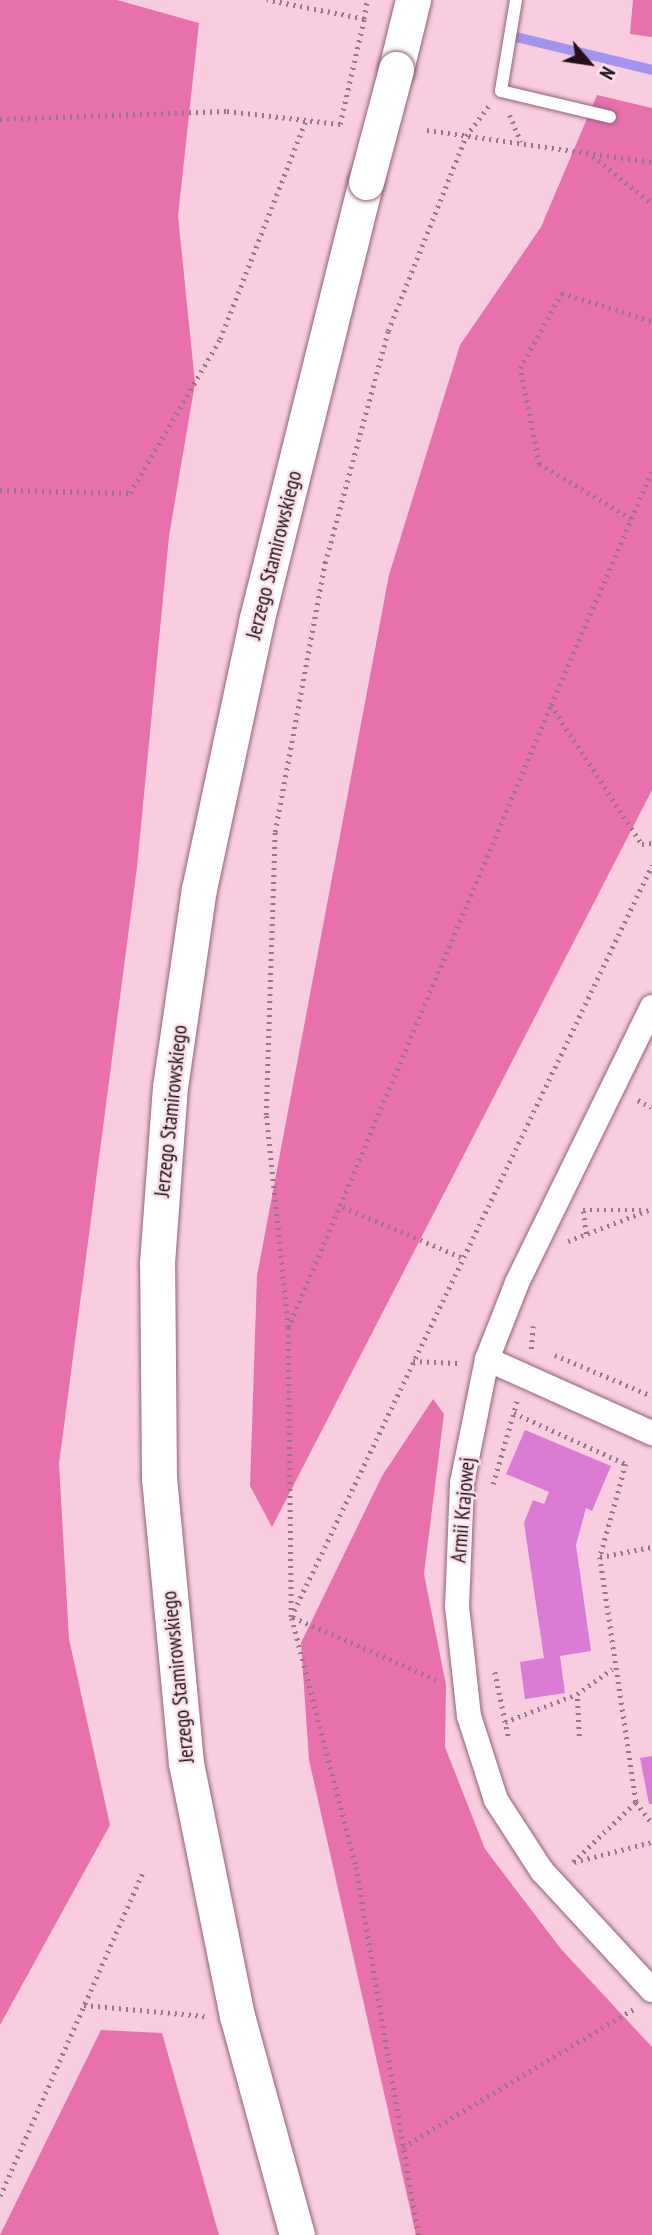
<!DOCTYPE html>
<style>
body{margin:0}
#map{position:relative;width:652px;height:2235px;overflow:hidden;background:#f9cde0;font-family:"PT Sans Narrow",sans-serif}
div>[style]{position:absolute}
.forest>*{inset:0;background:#e770ad}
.stream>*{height:10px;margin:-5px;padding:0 5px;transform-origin:5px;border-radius:5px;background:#a294ee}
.building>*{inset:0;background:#dc7bd4}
.path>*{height:4.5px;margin-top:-2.25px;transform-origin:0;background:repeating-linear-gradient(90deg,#977685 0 2px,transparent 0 7px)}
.roads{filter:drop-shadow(0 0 2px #926178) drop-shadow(0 0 2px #926178)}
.service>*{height:12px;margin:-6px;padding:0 6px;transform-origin:6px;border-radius:6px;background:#fff}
.minor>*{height:24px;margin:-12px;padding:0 12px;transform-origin:12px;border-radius:12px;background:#fff}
.secondary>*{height:35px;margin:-17.5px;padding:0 17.5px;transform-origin:17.5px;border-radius:17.5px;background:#fff}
.bridges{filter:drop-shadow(0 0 2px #926178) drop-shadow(0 0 2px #926178)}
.secondary-bridge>*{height:35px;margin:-17.5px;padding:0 17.5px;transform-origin:17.5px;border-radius:17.5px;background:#fff}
span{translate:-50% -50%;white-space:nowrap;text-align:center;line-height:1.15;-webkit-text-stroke:5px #f8e1eb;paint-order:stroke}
.street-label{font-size:21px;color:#231019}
.north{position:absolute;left:554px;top:28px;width:70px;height:70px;-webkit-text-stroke:5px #f8e1eb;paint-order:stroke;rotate:119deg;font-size:19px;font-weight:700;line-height:28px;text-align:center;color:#231019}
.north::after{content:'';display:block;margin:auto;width:24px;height:32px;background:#231019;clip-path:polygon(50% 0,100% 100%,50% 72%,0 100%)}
</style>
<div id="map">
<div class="forest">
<i style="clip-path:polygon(0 0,117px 0,199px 23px,178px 216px,195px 383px,169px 536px,137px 867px,59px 1464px,69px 1639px,110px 1825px,0 2025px)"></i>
<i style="clip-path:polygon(633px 0,652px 0,652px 37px,630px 34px)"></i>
<i style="clip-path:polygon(597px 95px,652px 108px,652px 790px,272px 1527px,250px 1486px,257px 1276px,389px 575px,460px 345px,541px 227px)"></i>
<i style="clip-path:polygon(433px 1399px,444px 1414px,424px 1574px,446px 1685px,445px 1747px,485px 1849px,561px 1949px,652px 2047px,652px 2235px,416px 2235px,309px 1760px,301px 1643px,382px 1476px)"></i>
<i style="clip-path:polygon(101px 2030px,162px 2033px,219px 2235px,0 2235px)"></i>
</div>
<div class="stream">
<i style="left:516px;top:37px;width:140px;rotate:13.6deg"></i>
</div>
<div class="building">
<i style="clip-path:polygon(525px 1430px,611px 1466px,592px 1511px,586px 1508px,576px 1545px,591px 1651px,560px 1656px,565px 1693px,525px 1699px,520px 1662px,544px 1658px,524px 1523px,533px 1500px,544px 1504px,549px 1492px,506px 1474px)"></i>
<i style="clip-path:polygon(652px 1756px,652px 1804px,649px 1804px,640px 1758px)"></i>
</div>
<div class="path">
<i style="left:364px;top:19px;width:19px;rotate:-81deg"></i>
<i style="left:510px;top:115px;width:29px;rotate:68deg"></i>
<i style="left:0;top:119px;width:227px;rotate:-2deg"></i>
<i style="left:227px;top:111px;width:114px;rotate:6.6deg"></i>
<i style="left:340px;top:124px;width:108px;rotate:-77.1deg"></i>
<i style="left:364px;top:19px;width:99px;rotate:-168.9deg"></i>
<i style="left:427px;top:130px;width:227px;rotate:8.1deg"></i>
<i style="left:593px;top:156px;width:76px;rotate:39.1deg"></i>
<i style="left:0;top:490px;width:130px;rotate:1.3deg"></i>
<i style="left:130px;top:493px;width:178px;rotate:-59.7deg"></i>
<i style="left:220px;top:339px;width:235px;rotate:-68.6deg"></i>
<i style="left:631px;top:519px;width:107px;rotate:-149.1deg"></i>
<i style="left:539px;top:464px;width:98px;rotate:-101.2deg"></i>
<i style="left:520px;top:368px;width:86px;rotate:-60.8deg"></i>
<i style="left:562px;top:293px;width:94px;rotate:17.3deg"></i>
<i style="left:551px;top:705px;width:255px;rotate:-66.7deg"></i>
<i style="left:638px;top:1100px;width:15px;rotate:28deg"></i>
<i style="left:343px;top:1207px;width:130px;rotate:23deg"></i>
<i style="left:586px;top:1234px;width:24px;rotate:-97deg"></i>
<i style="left:583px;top:1210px;width:61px"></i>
<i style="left:568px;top:1241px;width:90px;rotate:-20.9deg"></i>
<i style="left:288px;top:1327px;width:213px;rotate:-95.9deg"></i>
<i style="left:266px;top:1115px;width:283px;rotate:-88.2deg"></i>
<i style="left:275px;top:832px;width:274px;rotate:-79.5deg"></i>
<i style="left:325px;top:563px;width:240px;rotate:-74.8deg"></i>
<i style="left:388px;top:331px;width:210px;rotate:-68.2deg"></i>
<i style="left:466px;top:136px;width:38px;rotate:-53deg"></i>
<i style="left:531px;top:1349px;width:23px;rotate:-85deg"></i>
<i style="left:555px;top:1355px;width:105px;rotate:22.9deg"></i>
<i style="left:413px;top:1361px;width:45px;rotate:2.5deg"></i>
<i style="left:514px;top:1413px;width:123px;rotate:24.5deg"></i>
<i style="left:626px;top:1464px;width:97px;rotate:105.6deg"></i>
<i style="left:600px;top:1557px;width:53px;rotate:-10.9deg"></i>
<i style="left:493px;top:1484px;width:86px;rotate:-73.9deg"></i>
<i style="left:600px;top:1557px;width:248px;rotate:81.6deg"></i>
<i style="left:636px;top:1802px;width:26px;rotate:53deg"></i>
<i style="left:495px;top:1672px;width:68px;rotate:78.2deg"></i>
<i style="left:436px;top:1680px;width:158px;rotate:-156.5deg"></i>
<i style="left:291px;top:1617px;width:289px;rotate:-90.6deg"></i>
<i style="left:288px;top:1328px;width:676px;rotate:-67.11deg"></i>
<i style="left:551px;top:705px;width:166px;rotate:56.8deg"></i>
<i style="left:642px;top:844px;width:10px;rotate:-6deg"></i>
<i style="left:505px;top:1722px;width:77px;rotate:-21.3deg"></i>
<i style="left:579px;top:1736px;width:42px;rotate:-92.7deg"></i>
<i style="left:577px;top:1694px;width:43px;rotate:-35.5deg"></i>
<i style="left:573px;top:1862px;width:87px;rotate:-43.6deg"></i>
<i style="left:574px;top:1862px;width:81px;rotate:-14.4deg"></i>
<i style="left:84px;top:2005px;width:121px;rotate:5.2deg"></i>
<i style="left:403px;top:2147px;width:269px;rotate:-30.9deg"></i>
<i style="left:0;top:2196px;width:352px;rotate:-66.2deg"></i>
<i style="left:418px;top:2235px;width:376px;rotate:-99.6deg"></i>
<i style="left:355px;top:1864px;width:255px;rotate:-104.5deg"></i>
<i style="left:291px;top:1617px;width:834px;rotate:-64.36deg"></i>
</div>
<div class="roads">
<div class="service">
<i style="left:516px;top:0;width:92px;rotate:99.4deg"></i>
<i style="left:501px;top:91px;width:112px;rotate:13.4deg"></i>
</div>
<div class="minor">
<i style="left:652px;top:1007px;width:307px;rotate:116.1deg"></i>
<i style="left:517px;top:1283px;width:82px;rotate:111.5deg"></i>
<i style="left:487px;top:1359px;width:126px;rotate:101.4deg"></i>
<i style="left:462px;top:1483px;width:123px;rotate:92.3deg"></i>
<i style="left:457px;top:1606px;width:111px;rotate:83.8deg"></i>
<i style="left:469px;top:1716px;width:88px;rotate:72.2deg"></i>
<i style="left:496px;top:1800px;width:85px;rotate:57.1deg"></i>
<i style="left:542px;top:1871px;width:162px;rotate:47.3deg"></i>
<i style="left:487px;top:1359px;width:181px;rotate:24.2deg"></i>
</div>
<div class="secondary">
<i style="left:396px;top:69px;width:71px;rotate:-76.2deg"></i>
<i style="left:297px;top:2235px;width:227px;rotate:-105.3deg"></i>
<i style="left:237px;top:2016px;width:258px;rotate:-101.4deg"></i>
<i style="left:186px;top:1763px;width:285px;rotate:-95.4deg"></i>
<i style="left:159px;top:1479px;width:216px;rotate:-90.5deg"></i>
<i style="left:157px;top:1263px;width:176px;rotate:-85.8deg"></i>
<i style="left:170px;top:1087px;width:200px;rotate:-81.7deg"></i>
<i style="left:199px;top:889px;width:273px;rotate:-77.9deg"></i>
<i style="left:256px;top:622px;width:454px;rotate:-76deg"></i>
</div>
</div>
<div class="bridges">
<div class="secondary-bridge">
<i style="left:366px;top:182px;width:117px;rotate:-75.1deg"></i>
</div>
</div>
<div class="street-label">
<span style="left:274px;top:555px;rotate:-76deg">Jerzego Stamirowskiego</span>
<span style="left:171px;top:1111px;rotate:-84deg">Jerzego Stamirowskiego</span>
<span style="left:463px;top:1510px;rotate:-85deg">Armii Krajowej</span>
<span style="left:178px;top:1677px;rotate:-96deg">Jerzego Stamirowskiego</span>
</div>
<div class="north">N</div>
</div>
